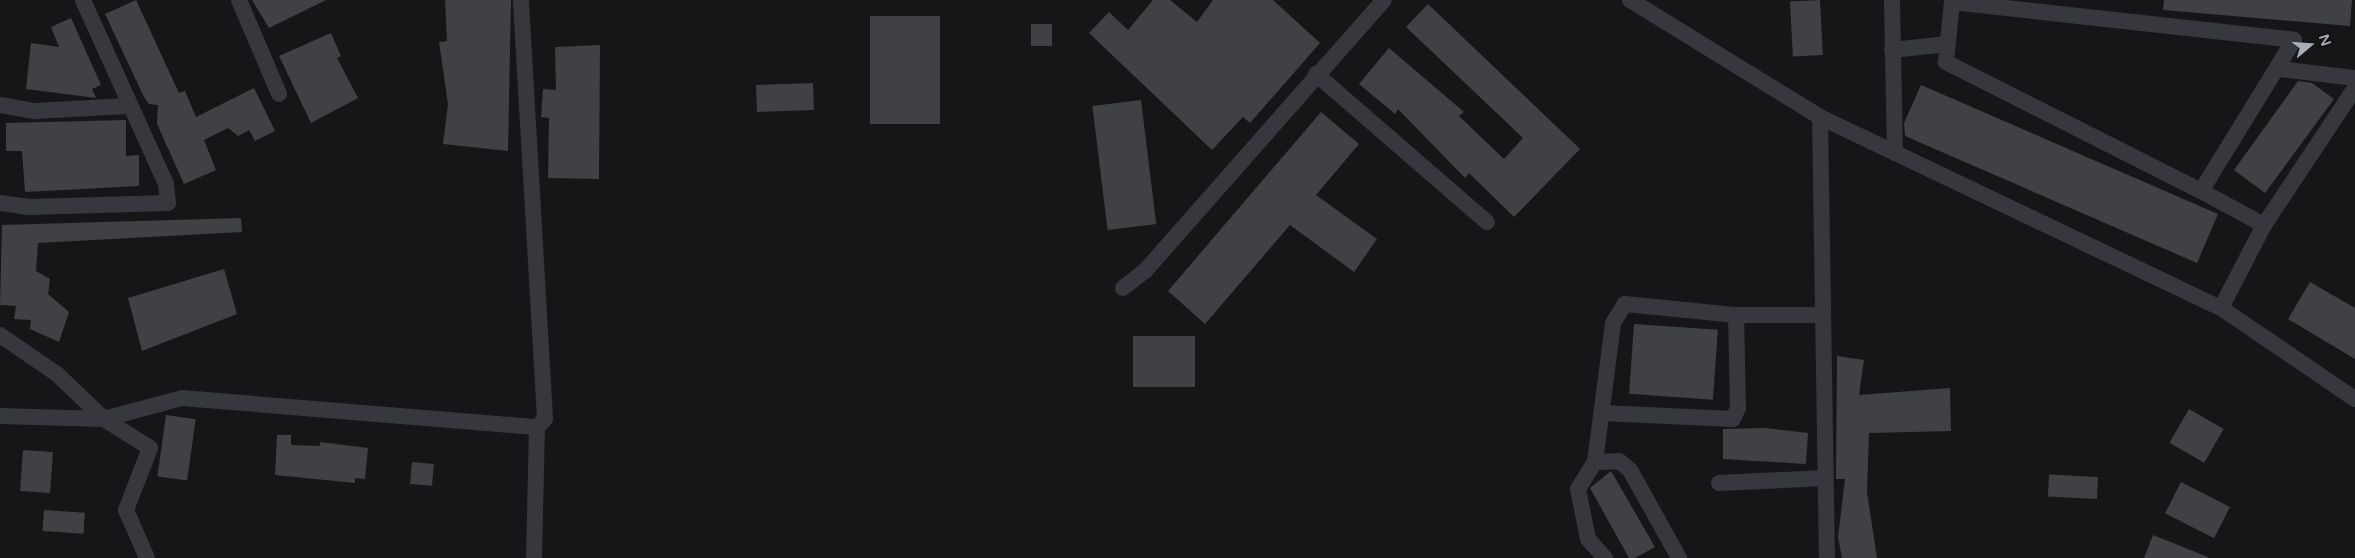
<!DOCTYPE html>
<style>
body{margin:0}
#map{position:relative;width:2355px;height:558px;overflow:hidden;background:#161618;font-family:"Varela Round",sans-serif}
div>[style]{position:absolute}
.building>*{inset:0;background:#404145;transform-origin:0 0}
.minor>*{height:16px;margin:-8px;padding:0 8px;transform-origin:8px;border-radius:8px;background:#37383d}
span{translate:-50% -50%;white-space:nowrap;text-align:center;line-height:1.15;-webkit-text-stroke:4.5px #111113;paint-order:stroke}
.north{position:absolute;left:2285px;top:20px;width:50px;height:50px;-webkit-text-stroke:4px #111113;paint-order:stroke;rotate:72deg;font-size:14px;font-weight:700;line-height:20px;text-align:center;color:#a8adb8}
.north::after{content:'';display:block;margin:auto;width:18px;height:22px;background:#a8adb8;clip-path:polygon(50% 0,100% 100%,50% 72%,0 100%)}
</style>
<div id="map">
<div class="building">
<i style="clip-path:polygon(136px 0,179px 93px,185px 91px,196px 117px,254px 88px,275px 131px,255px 141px,249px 130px,238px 136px,228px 128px,204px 140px,216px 170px,184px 184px,157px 124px,158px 105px,149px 104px,144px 97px,105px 14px)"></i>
<i style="clip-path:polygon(252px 0,326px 0,269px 28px)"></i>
<i style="clip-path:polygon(445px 0,511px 0,508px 151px,443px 144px,448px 104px,439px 42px,447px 41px)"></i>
<i style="clip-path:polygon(1153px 0,1170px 0,1197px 22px,1213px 0,1273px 0,1320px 43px,1250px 123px,1243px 117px,1212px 150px,1089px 33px,1109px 12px,1128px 30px)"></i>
<i style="left:1820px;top:0;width:55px;height:30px;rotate:87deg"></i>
<i style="clip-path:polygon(2164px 0,2352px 0,2350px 26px,2163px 10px)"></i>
<i style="clip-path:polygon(1428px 4px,1580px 149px,1514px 217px,1469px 173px,1465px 178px,1398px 109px,1395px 114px,1359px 84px,1389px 48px,1464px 112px,1459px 116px,1504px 159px,1523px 138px,1406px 27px)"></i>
<i style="left:870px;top:16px;width:70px;height:108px"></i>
<i style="clip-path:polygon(71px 18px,101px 85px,92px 89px,96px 98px,26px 89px,31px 43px,59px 47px,51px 27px)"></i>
<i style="left:1052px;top:24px;width:22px;height:21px;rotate:90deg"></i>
<i style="clip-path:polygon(331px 33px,341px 56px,337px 58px,358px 98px,311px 123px,279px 56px)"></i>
<i style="clip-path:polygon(600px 45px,599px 179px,548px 178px,549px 118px,541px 117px,543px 89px,556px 90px,555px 47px)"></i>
<i style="clip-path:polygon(2298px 81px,2312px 83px,2334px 99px,2265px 193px,2234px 170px)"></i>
<i style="left:813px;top:83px;width:27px;height:57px;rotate:88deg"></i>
<i style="clip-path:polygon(1921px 85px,2218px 214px,2197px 263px,1905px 136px,1904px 123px)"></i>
<i style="left:1141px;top:100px;width:125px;height:49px;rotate:83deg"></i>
<i style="clip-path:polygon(1321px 112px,1359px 144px,1316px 195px,1377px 239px,1354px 272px,1290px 225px,1205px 324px,1168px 291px)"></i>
<i style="clip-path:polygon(126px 120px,126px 156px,139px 155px,139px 186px,25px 192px,22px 151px,6px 151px,6px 123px)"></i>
<i style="clip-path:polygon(241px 218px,242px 232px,38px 243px,36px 271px,50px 279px,48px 294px,69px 312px,59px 342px,30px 329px,31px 320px,14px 319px,16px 306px,0 305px,2px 225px)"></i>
<i style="clip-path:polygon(224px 269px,237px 314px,142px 351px,128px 298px)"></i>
<i style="clip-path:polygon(2310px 282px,2355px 308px,2355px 359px,2288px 319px)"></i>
<i style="left:1634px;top:324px;width:84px;height:70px;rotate:4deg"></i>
<i style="left:1195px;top:336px;width:51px;height:62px;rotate:90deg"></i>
<i style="clip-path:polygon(1837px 356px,1864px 360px,1859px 395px,1950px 388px,1951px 431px,1869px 433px,1867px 492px,1877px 558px,1842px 558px,1838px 537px,1845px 479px,1836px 479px)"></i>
<i style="left:2189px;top:409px;width:40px;height:39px;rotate:30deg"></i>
<i style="left:166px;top:415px;width:30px;height:62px;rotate:8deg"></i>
<i style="clip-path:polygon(1764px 428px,1808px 433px,1806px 464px,1723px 459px,1723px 429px)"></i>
<i style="clip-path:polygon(277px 435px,291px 435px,291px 445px,320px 446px,320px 442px,368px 448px,365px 479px,355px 478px,355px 483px,275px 475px)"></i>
<i style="left:23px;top:450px;width:30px;height:41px;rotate:4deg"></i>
<i style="left:412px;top:462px;width:22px;height:22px;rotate:5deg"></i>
<i style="clip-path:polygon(1611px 471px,1655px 547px,1635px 558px,1629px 558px,1590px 488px)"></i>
<i style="left:2098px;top:477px;width:22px;height:49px;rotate:93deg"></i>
<i style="left:2181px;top:482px;width:55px;height:35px;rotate:27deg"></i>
<i style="left:44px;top:510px;width:41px;height:21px;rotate:4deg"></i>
<i style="clip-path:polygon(2153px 535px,2208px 557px,2208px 558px,2144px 558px)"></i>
</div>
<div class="minor">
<i style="left:239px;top:0;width:102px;rotate:66.9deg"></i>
<i style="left:1630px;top:0;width:223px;rotate:31.6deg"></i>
<i style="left:1820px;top:117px;width:444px;rotate:25.5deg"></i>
<i style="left:2221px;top:308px;width:162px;rotate:34.2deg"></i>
<i style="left:1892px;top:0;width:153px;rotate:88.9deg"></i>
<i style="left:1892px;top:50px;width:56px;rotate:-6.1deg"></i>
<i style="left:2280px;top:69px;width:76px;rotate:6.8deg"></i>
<i style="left:1316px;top:74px;width:226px;rotate:40.9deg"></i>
<i style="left:0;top:105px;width:36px;rotate:10deg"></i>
<i style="left:35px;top:111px;width:93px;rotate:-3.1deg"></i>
<i style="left:1820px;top:117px;width:441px;rotate:89.1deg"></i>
<i style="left:2201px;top:191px;width:286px;rotate:-153.2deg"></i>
<i style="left:1946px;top:62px;width:60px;rotate:-84.3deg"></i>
<i style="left:1952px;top:2px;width:344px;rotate:6.3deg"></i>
<i style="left:2294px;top:40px;width:177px;rotate:121.6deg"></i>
<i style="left:2201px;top:191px;width:72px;rotate:28.4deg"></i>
<i style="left:2264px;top:225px;width:93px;rotate:117.4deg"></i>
<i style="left:0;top:203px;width:29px;rotate:8deg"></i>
<i style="left:29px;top:207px;width:139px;rotate:-1.6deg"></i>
<i style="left:168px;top:203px;width:19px;rotate:-96deg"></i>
<i style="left:166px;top:184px;width:202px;rotate:-114.3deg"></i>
<i style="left:2264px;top:225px;width:164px;rotate:-56.4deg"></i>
<i style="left:1123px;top:288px;width:28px;rotate:-38deg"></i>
<i style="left:1145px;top:271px;width:361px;rotate:-48.6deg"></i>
<i style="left:0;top:335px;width:69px;rotate:34.4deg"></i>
<i style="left:57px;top:374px;width:65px;rotate:43.8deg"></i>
<i style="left:104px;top:419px;width:81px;rotate:-15.1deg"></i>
<i style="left:182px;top:398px;width:356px;rotate:4.7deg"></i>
<i style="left:537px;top:427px;width:11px;rotate:-45deg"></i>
<i style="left:545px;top:419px;width:18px;rotate:-93deg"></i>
<i style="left:544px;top:401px;width:402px;rotate:-93.3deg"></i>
<i style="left:1602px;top:413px;width:131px;rotate:2.6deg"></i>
<i style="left:1733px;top:419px;width:12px;rotate:-66deg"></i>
<i style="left:1738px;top:408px;width:93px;rotate:-91.2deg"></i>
<i style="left:0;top:416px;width:104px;rotate:1.7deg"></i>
<i style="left:104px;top:419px;width:54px;rotate:32.2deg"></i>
<i style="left:150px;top:448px;width:66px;rotate:111.2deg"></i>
<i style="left:126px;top:510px;width:52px;rotate:66.4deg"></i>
<i style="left:1595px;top:462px;width:24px;rotate:-2deg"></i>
<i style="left:1619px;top:461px;width:14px;rotate:39deg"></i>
<i style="left:1630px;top:470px;width:101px;rotate:60.9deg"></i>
<i style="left:1719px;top:483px;width:107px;rotate:-2.7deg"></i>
<i style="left:534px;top:558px;width:131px;rotate:-88.7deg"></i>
<i style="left:1605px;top:558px;width:25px;rotate:-132deg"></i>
<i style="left:1588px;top:539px;width:51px;rotate:-101.3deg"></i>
<i style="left:1578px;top:489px;width:32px;rotate:-58deg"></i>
<i style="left:1595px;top:462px;width:140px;rotate:-82.6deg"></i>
<i style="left:1613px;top:323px;width:22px;rotate:-58deg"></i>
<i style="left:1625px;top:304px;width:112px;rotate:5.7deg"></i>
<i style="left:1736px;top:315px;width:87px"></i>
</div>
<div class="north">N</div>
</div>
